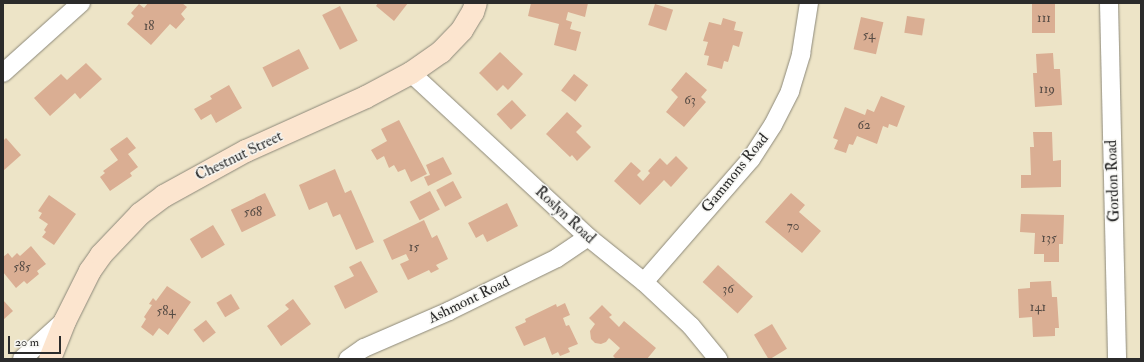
<!DOCTYPE html>
<style>
body{margin:0}
#map{position:relative;width:1144px;height:362px;overflow:hidden;background:#ede4c7;font-family:"IM FELL Double Pica",serif}
div>[style]{position:absolute}
.building>*{inset:0;background:#daae93;transform-origin:0 0}
.roads{filter:drop-shadow(0 0 1px #8c8879) drop-shadow(0 0 1px #8c8879)}
.minor>*{height:18px;margin:-9px;padding:0 9px;transform-origin:9px;border-radius:9px;background:#fff}
.secondary>*{height:22px;margin:-11px;padding:0 11px;transform-origin:11px;border-radius:11px;background:#fce5cf}
span{translate:-50% -50%;white-space:nowrap;text-align:center;line-height:1.15;-webkit-text-stroke:3px #f6f6f2;paint-order:stroke}
.number-label{font-size:13px;color:#574c45}
.number-label span{-webkit-text-stroke-width:0}
.street-label{font-size:15px;color:#2b2b2b}
.frame{position:absolute;inset:0;border:4px solid #2b2b2b;pointer-events:none}
.scale{position:absolute;left:8px;top:336px;width:53px;height:18px;box-sizing:border-box;border:2px solid #2b2b2b;border-top:0;padding-left:5px;font-size:12px;line-height:14px;white-space:nowrap;color:#2b2b2b;-webkit-text-stroke:3px #f6f6f2;paint-order:stroke}
</style>
<div id="map">
<div class="building">
<i style="clip-path:polygon(148px 3px,182px 3px,187px 7px,181px 14px,185px 19px,176px 29px,170px 24px,151px 45px,127px 24px,134px 16px,131px 13px,139px 4px,144px 8px)"></i>
<i style="clip-path:polygon(378px 3px,408px 3px,394px 21px,376px 6px)"></i>
<i style="clip-path:polygon(531px 3px,588px 3px,585px 17px,568px 12px,566px 20px,572px 22px,570px 29px,581px 32px,576px 51px,554px 45px,559px 24px,528px 16px)"></i>
<i style="left:1032px;top:3px;width:23px;height:30px"></i>
<i style="left:655px;top:4px;width:19px;height:22px;rotate:18deg"></i>
<i style="left:340px;top:6px;width:39px;height:20px;rotate:63deg"></i>
<i style="left:907px;top:16px;width:18px;height:17px;rotate:9deg"></i>
<i style="left:861px;top:17px;width:23px;height:33px;rotate:13deg"></i>
<i style="clip-path:polygon(723px 18px,736px 22px,734px 30px,743px 32px,739px 47px,733px 45px,728px 62px,724px 61px,722px 69px,707px 65px,709px 56px,704px 55px,708px 42px,703px 41px,709px 22px,721px 25px)"></i>
<i style="left:299px;top:49px;width:22px;height:41px;rotate:63deg"></i>
<i style="clip-path:polygon(500px 52px,523px 74px,508px 90px,503px 85px,497px 91px,479px 73px)"></i>
<i style="clip-path:polygon(1053px 53px,1054px 69px,1060px 69px,1062px 105px,1035px 107px,1033px 73px,1037px 73px,1036px 54px)"></i>
<i style="clip-path:polygon(86px 63px,102px 79px,80px 99px,75px 93px,50px 116px,34px 98px,61px 74px,67px 80px)"></i>
<i style="clip-path:polygon(686px 72px,707px 90px,701px 97px,706px 102px,684px 127px,666px 112px,678px 97px,671px 90px)"></i>
<i style="left:574px;top:74px;width:18px;height:21px;rotate:38deg"></i>
<i style="clip-path:polygon(229px 85px,242px 108px,216px 123px,211px 114px,201px 120px,194px 109px,212px 99px,210px 96px)"></i>
<i style="clip-path:polygon(881px 96px,905px 106px,897px 127px,889px 124px,888px 128px,883px 126px,877px 144px,857px 136px,853px 145px,849px 144px,846px 153px,834px 149px,838px 140px,833px 138px,845px 107px,865px 115px,867px 109px,874px 112px)"></i>
<i style="left:512px;top:100px;width:21px;height:21px;rotate:47deg"></i>
<i style="clip-path:polygon(567px 112px,582px 126px,576px 132px,591px 147px,577px 161px,572px 155px,570px 157px,546px 134px)"></i>
<i style="clip-path:polygon(399px 120px,427px 174px,411px 182px,405px 169px,398px 172px,394px 165px,389px 168px,384px 156px,377px 160px,371px 150px,387px 141px,381px 129px)"></i>
<i style="clip-path:polygon(1033px 132px,1052px 132px,1053px 161px,1061px 160px,1061px 187px,1021px 188px,1021px 175px,1031px 175px,1030px 147px,1034px 147px)"></i>
<i style="clip-path:polygon(127px 137px,136px 148px,128px 154px,138px 167px,130px 173px,132px 176px,110px 191px,100px 177px,105px 173px,103px 171px,118px 160px,110px 149px)"></i>
<i style="clip-path:polygon(6px 138px,21px 155px,3px 171px,3px 141px)"></i>
<i style="clip-path:polygon(676px 156px,688px 168px,671px 187px,664px 180px,640px 205px,614px 181px,631px 162px,641px 171px,637px 175px,643px 181px,650px 173px,648px 171px,660px 158px,667px 165px)"></i>
<i style="clip-path:polygon(443px 157px,452px 174px,428px 186px,424px 177px,430px 175px,426px 165px)"></i>
<i style="clip-path:polygon(335px 169px,345px 193px,351px 190px,374px 242px,356px 250px,340px 214px,333px 217px,327px 202px,309px 210px,299px 185px)"></i>
<i style="left:453px;top:181px;width:19px;height:19px;rotate:62deg"></i>
<i style="left:430px;top:191px;width:21px;height:23px;rotate:62deg"></i>
<i style="left:265px;top:193px;width:25px;height:38px;rotate:64deg"></i>
<i style="clip-path:polygon(791px 193px,805px 205px,799px 212px,821px 231px,802px 253px,765px 222px)"></i>
<i style="clip-path:polygon(49px 195px,76px 214px,54px 245px,42px 237px,46px 232px,44px 230px,48px 224px,39px 218px,42px 213px,38px 211px)"></i>
<i style="clip-path:polygon(507px 203px,518px 226px,487px 242px,483px 234px,476px 238px,468px 223px)"></i>
<i style="clip-path:polygon(1021px 214px,1064px 215px,1063px 244px,1059px 244px,1059px 262px,1044px 262px,1044px 254px,1034px 254px,1035px 233px,1020px 232px)"></i>
<i style="clip-path:polygon(424px 220px,432px 238px,437px 235px,448px 259px,436px 265px,439px 269px,431px 273px,429px 270px,408px 280px,400px 264px,409px 260px,406px 254px,392px 260px,383px 240px)"></i>
<i style="left:213px;top:225px;width:23px;height:27px;rotate:59deg"></i>
<i style="clip-path:polygon(31px 246px,46px 264px,37px 271px,39px 274px,27px 284px,24px 281px,16px 288px,3px 272px,3px 257px,8px 253px,12px 258px,17px 253px,20px 256px)"></i>
<i style="clip-path:polygon(361px 261px,378px 292px,345px 309px,334px 286px,354px 276px,349px 267px)"></i>
<i style="left:718px;top:265px;width:47px;height:23px;rotate:42deg"></i>
<i style="clip-path:polygon(1051px 281px,1052px 297px,1057px 297px,1059px 328px,1055px 328px,1055px 336px,1033px 337px,1032px 317px,1019px 318px,1018px 289px,1030px 288px,1030px 282px)"></i>
<i style="clip-path:polygon(167px 286px,191px 302px,168px 335px,159px 328px,153px 336px,141px 327px,146px 319px,144px 317px,152px 305px,149px 304px,153px 298px,156px 301px)"></i>
<i style="left:231px;top:294px;width:17px;height:17px;rotate:59deg"></i>
<i style="clip-path:polygon(293px 299px,311px 324px,281px 346px,267px 326px,289px 309px,285px 305px)"></i>
<i style="clip-path:polygon(3px 300px,13px 311px,3px 320px)"></i>
<i style="clip-path:polygon(565px 303px,570px 315px,563px 318px,566px 326px,569px 325px,578px 344px,568px 348px,570px 352px,560px 356px,558px 352px,552px 355px,545px 337px,524px 346px,515px 327px,526px 322px,525px 319px,556px 304px,557px 307px)"></i>
<i style="clip-path:polygon(602px 305px,612px 315px,609px 317px,619px 327px,624px 321px,656px 348px,647px 359px,616px 359px,613px 356px,620px 348px,609px 338px,606px 342px,601px 344px,595px 343px,591px 339px,590px 331px,595px 324px,589px 318px)"></i>
<i style="left:206px;top:320px;width:16px;height:16px;rotate:52deg"></i>
<i style="left:772px;top:324px;width:29px;height:21px;rotate:59deg"></i>
</div>
<div class="roads">
<div class="minor">
<i style="left:1109px;top:3px;width:356px;rotate:88.7deg"></i>
<i style="left:3px;top:73px;width:105px;rotate:-41.9deg"></i>
<i style="left:411px;top:73px;width:241px;rotate:42.8deg"></i>
<i style="left:588px;top:237px;width:72px;rotate:38.8deg"></i>
<i style="left:644px;top:282px;width:64px;rotate:43.1deg"></i>
<i style="left:691px;top:326px;width:43px;rotate:50.7deg"></i>
<i style="left:644px;top:282px;width:163px;rotate:-49deg"></i>
<i style="left:751px;top:159px;width:40px;rotate:-57.1deg"></i>
<i style="left:773px;top:125px;width:38px;rotate:-63deg"></i>
<i style="left:790px;top:91px;width:39px;rotate:-73deg"></i>
<i style="left:801px;top:54px;width:52px;rotate:-81.1deg"></i>
<i style="left:22px;top:359px;width:57px;rotate:-42.1deg"></i>
<i style="left:348px;top:359px;width:19px;rotate:-35deg"></i>
<i style="left:364px;top:348px;width:93px;rotate:-23.5deg"></i>
<i style="left:449px;top:311px;width:120px;rotate:-26.1deg"></i>
<i style="left:557px;top:258px;width:37px;rotate:-34deg"></i>
</div>
<div class="secondary">
<i style="left:50px;top:359px;width:41px;rotate:-68.5deg"></i>
<i style="left:65px;top:321px;width:56px;rotate:-63.4deg"></i>
<i style="left:90px;top:271px;width:19px;rotate:-55deg"></i>
<i style="left:101px;top:255px;width:57px;rotate:-46.4deg"></i>
<i style="left:140px;top:214px;width:30px;rotate:-37deg"></i>
<i style="left:164px;top:196px;width:94px;rotate:-28.8deg"></i>
<i style="left:246px;top:151px;width:132px;rotate:-24.2deg"></i>
<i style="left:366px;top:97px;width:51px;rotate:-28.1deg"></i>
<i style="left:411px;top:73px;width:37px;rotate:-35deg"></i>
<i style="left:441px;top:52px;width:30px;rotate:-46deg"></i>
<i style="left:462px;top:30px;width:21px;rotate:-59deg"></i>
<i style="left:473px;top:12px;width:9px;rotate:-72deg"></i>
</div>
</div>
<div class="number-label">
<span style="left:1044px;top:18px">111</span>
<span style="left:149px;top:26px">18</span>
<span style="left:869px;top:35px">54</span>
<span style="left:1047px;top:89px">119</span>
<span style="left:690px;top:100px">63</span>
<span style="left:864px;top:125px">62</span>
<span style="left:253px;top:212px">568</span>
<span style="left:793px;top:226px">70</span>
<span style="left:1049px;top:238px">135</span>
<span style="left:414px;top:247px">15</span>
<span style="left:22px;top:267px">585</span>
<span style="left:728px;top:289px">36</span>
<span style="left:1038px;top:307px">141</span>
<span style="left:166px;top:311px">584</span>
</div>
<div class="street-label">
<span style="left:239px;top:156px;rotate:-26deg">Chestnut Street</span>
<span style="left:735px;top:173px;rotate:-51deg">Gammons Road</span>
<span style="left:1113px;top:181px;rotate:-92deg">Gordon Road</span>
<span style="left:565px;top:215px;rotate:43deg">Roslyn Road</span>
<span style="left:469px;top:300px;rotate:-26deg">Ashmont Road</span>
</div>
<div class="frame"></div>
<div class="scale">20 m</div>
</div>
